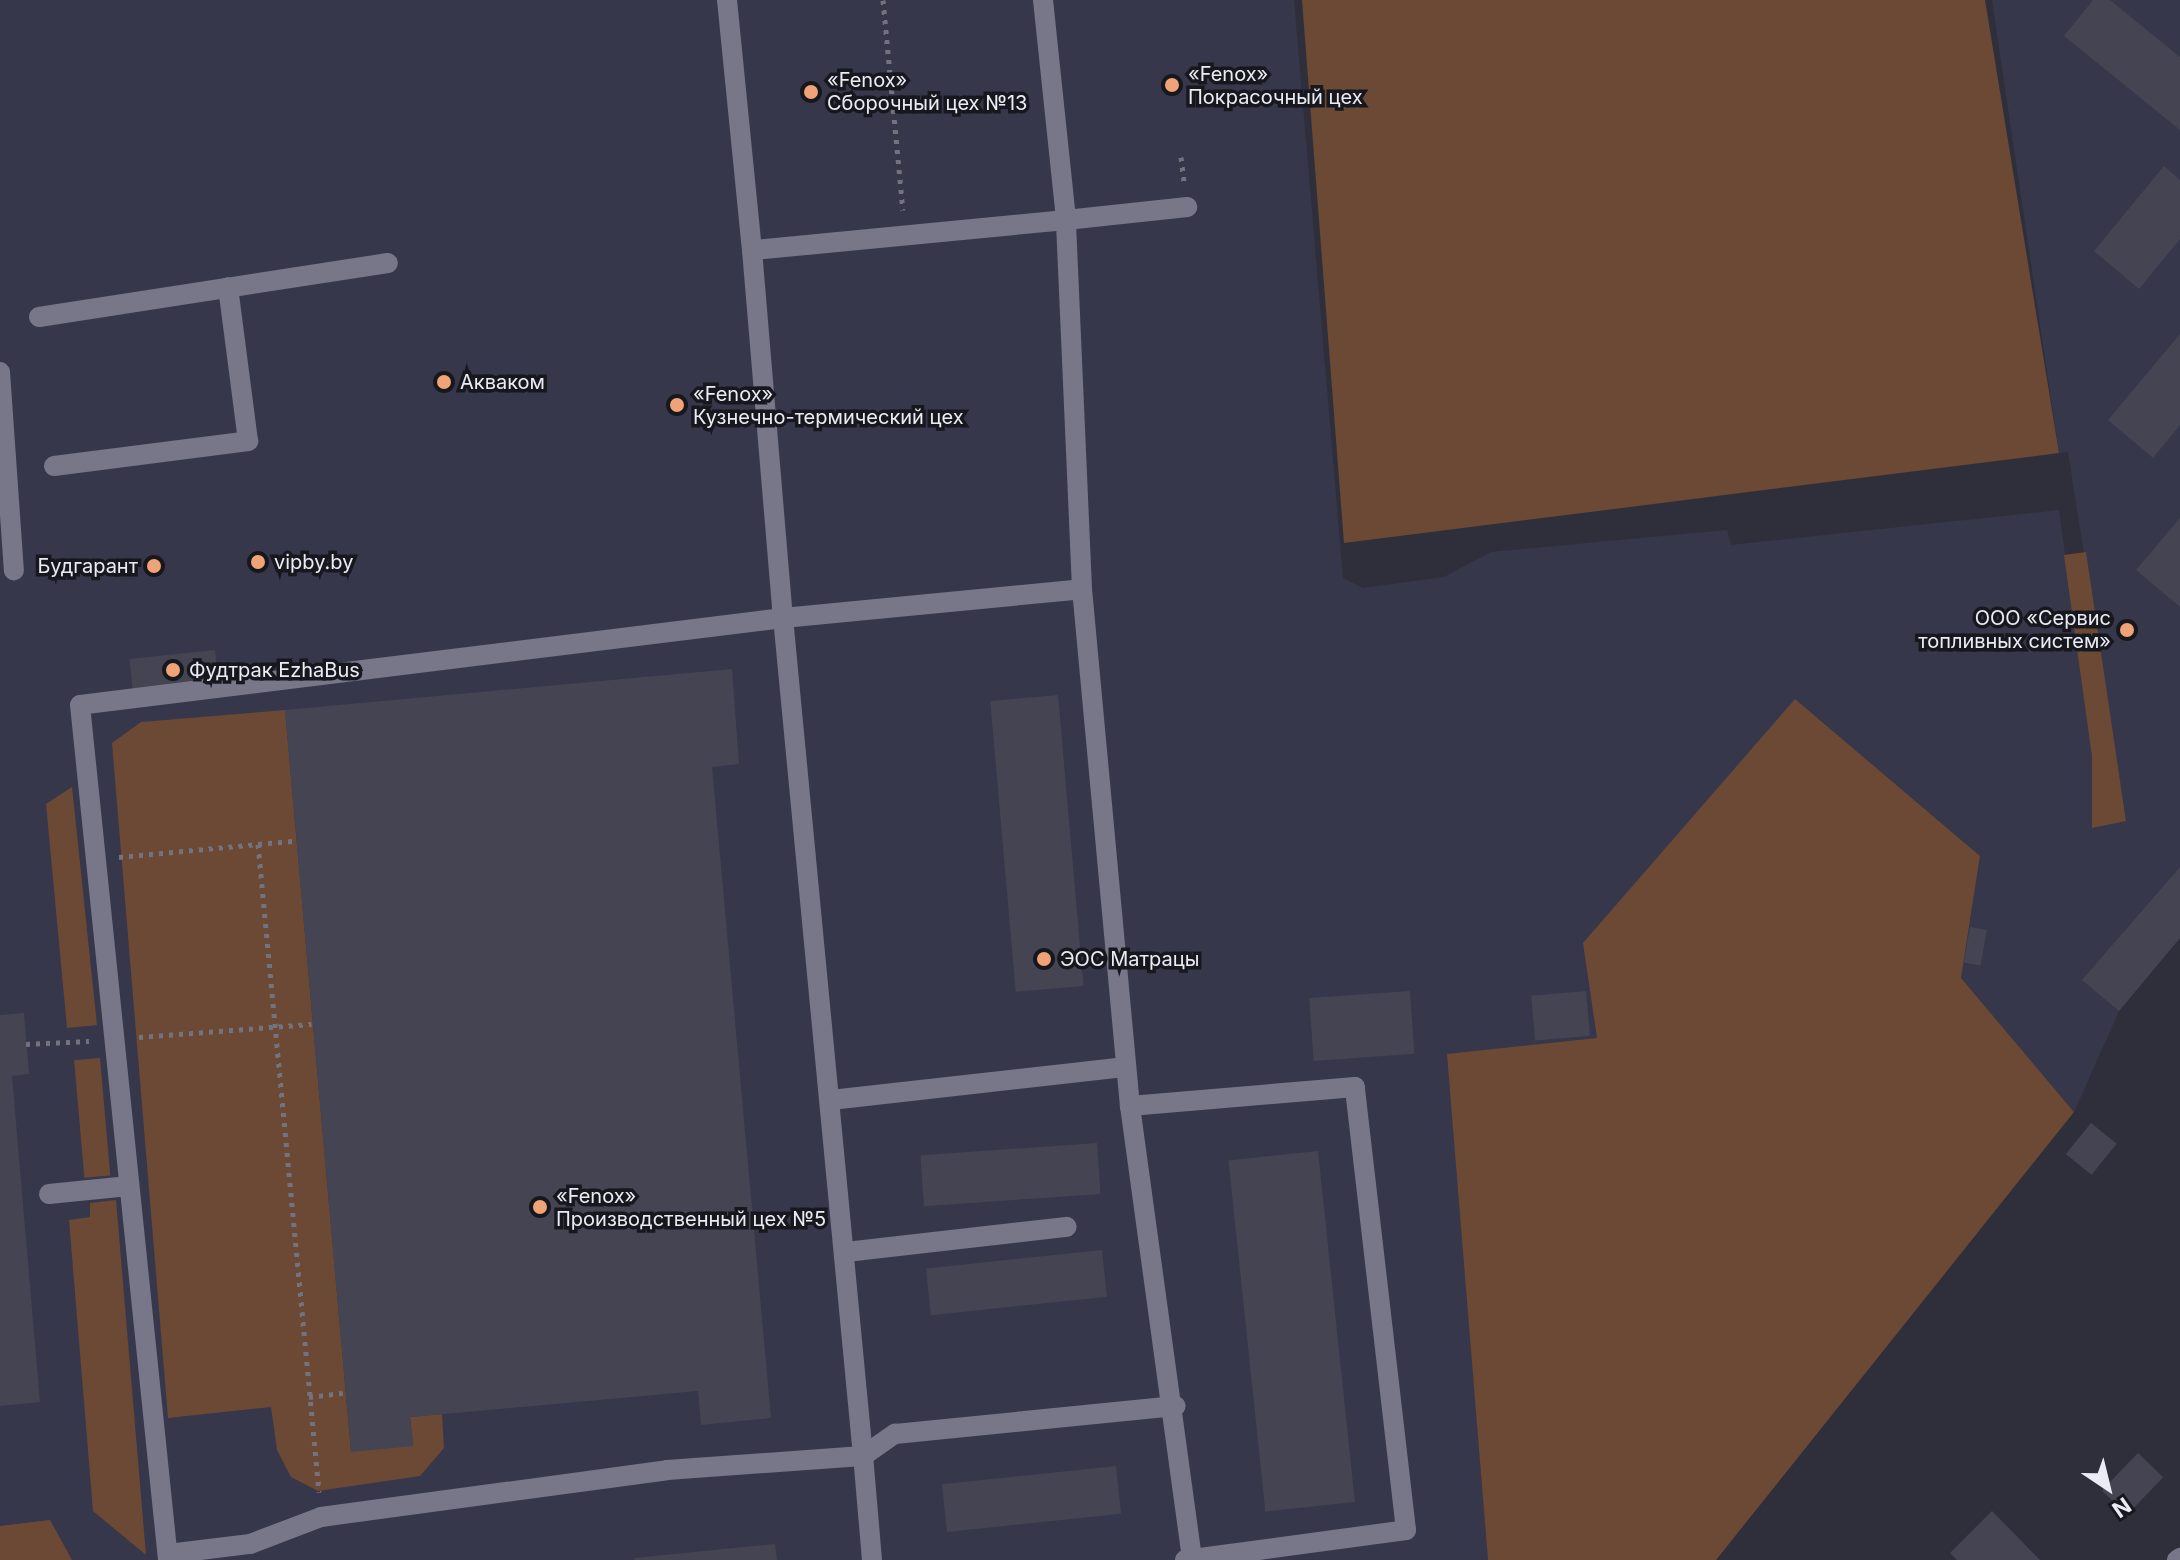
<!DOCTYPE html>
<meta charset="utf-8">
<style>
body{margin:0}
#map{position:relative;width:2180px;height:1560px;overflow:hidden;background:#2f2f3c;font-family:Inter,sans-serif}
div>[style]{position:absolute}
.built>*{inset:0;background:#37374b}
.green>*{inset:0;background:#6b4935;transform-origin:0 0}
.building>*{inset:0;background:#444453;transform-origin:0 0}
.path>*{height:5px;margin-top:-2.5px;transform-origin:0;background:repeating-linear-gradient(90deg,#73737f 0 4px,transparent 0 10px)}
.minor>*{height:20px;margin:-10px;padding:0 10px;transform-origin:10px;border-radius:10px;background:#777789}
.dots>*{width:22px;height:22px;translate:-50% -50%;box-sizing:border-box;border:4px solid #17171e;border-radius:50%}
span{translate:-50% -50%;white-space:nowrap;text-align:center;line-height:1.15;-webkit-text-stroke:7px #17171e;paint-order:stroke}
.poi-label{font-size:20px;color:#ebebf5}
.left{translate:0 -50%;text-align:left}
.right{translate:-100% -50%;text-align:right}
.north{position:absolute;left:2068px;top:1448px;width:80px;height:80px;-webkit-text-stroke:6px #17171e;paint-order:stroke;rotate:145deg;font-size:22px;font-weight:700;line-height:32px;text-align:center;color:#ebebf5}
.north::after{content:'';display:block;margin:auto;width:28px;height:36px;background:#ebebf5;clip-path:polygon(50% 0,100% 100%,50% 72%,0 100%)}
</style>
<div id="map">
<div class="built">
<i style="clip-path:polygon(0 0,1294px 0,1343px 578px,1363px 588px,1444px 577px,1491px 552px,1727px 530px,1731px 545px,2059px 510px,2092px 757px,2092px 827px,2126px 820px,2068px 452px,2059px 453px,1992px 0,2180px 0,2180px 938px,2119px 1011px,2074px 1112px,1961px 978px,1980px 856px,1795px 699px,1756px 748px,1598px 1038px,1456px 1151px,1488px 1560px,0 1560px)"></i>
</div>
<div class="green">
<i style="clip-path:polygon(1302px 0,1985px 0,2059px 453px,1344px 543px)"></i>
<i style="clip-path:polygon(2086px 552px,2126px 821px,2092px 828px,2092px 757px,2064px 555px)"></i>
<i style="clip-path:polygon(1795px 699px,1980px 856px,1961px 978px,2074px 1112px,1716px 1560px,1488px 1560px,1447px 1054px,1597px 1038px,1583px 943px)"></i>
<i style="clip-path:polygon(285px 710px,351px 1451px,413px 1445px,410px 1417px,442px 1414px,444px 1448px,420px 1476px,318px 1491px,291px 1477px,277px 1450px,271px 1407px,168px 1418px,112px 743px,141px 722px)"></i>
<i style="clip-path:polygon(72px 787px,97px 1025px,67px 1028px,46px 804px)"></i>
<i style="left:100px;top:1058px;width:118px;height:26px;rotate:85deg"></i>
<i style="clip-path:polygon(116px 1200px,146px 1555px,93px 1511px,69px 1220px,90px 1217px,90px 1203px)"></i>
<i style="clip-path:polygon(50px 1520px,72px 1560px,0 1560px,0 1526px)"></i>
</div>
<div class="building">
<i style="clip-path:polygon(2093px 0,2110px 0,2180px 57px,2180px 130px,2064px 36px)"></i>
<i style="clip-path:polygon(2164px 166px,2180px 180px,2180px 239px,2139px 289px,2094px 251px)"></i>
<i style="clip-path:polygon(2180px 334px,2180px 425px,2153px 458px,2108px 420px)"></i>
<i style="clip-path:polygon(2180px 518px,2180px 607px,2136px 570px)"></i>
<i style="left:215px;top:650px;width:31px;height:86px;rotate:84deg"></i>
<i style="clip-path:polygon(732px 669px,739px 764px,712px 767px,771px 1418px,701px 1425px,698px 1391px,410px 1417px,413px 1446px,351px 1452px,285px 710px)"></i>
<i style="left:1058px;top:695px;width:292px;height:68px;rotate:85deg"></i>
<i style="clip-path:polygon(2180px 867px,2180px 938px,2119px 1011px,2082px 980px)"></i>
<i style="left:1970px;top:927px;width:17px;height:36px;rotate:10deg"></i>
<i style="left:1410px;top:991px;width:63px;height:101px;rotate:86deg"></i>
<i style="left:1586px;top:991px;width:45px;height:55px;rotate:85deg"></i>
<i style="clip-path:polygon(24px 1013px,29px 1074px,12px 1076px,40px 1402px,0 1406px,0 1015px)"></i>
<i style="left:2091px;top:1123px;width:33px;height:40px;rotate:39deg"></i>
<i style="left:1097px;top:1143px;width:51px;height:177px;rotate:86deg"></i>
<i style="left:1318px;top:1151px;width:353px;height:90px;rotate:84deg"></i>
<i style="left:1102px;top:1250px;width:47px;height:177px;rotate:84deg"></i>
<i style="left:2138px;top:1453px;width:35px;height:52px;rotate:44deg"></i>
<i style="left:1116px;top:1466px;width:48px;height:175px;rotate:84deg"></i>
<i style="clip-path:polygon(1992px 1511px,2040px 1560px,1957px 1560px,1950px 1553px)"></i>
<i style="clip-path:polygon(775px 1544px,777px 1560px,635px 1560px,635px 1558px)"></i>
</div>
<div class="path">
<i style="left:883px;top:0;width:211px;rotate:84.6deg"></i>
<i style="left:1181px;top:157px;width:26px;rotate:83deg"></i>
<i style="left:258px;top:844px;width:37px;rotate:-5deg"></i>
<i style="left:119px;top:857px;width:140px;rotate:-5.3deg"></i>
<i style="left:258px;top:844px;width:651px;rotate:84.62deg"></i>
<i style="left:139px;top:1037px;width:173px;rotate:-4.3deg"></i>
<i style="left:26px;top:1044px;width:63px;rotate:-2.7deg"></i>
<i style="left:309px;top:1397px;width:34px;rotate:-7deg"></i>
</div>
<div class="minor">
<i style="left:727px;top:0;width:251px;rotate:84.3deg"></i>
<i style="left:1043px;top:0;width:221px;rotate:84deg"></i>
<i style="left:1066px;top:220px;width:315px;rotate:174.5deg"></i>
<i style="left:752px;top:250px;width:369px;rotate:85.2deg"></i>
<i style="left:783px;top:618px;width:300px;rotate:-5.5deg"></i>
<i style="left:1082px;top:589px;width:519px;rotate:84.7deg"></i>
<i style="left:39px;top:317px;width:353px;rotate:-8.8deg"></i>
<i style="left:0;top:372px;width:199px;rotate:86deg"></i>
<i style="left:54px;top:466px;width:196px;rotate:-7.3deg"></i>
<i style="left:248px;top:441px;width:155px;rotate:-97.4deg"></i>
<i style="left:1082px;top:589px;width:369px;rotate:-92.5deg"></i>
<i style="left:1066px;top:220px;width:122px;rotate:-6.1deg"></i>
<i style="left:831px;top:1100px;width:297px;rotate:-6.4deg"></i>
<i style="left:49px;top:1194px;width:80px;rotate:-5.7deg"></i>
<i style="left:846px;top:1252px;width:222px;rotate:-6.5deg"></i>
<i style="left:168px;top:1554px;width:83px;rotate:-7deg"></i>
<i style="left:250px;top:1544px;width:76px;rotate:-20.8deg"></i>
<i style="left:321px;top:1517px;width:349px;rotate:-7.7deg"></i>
<i style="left:667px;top:1470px;width:196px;rotate:-4.1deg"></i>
<i style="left:863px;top:1456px;width:842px;rotate:-95.45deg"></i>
<i style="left:783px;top:618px;width:708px;rotate:172.95deg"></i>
<i style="left:80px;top:705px;width:860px;rotate:84.12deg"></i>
<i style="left:872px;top:1560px;width:104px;rotate:-94.9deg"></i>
<i style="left:863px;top:1456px;width:39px;rotate:-35deg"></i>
<i style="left:895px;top:1434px;width:282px;rotate:-5.7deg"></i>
<i style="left:1185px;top:1560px;width:223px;rotate:-7.7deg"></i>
<i style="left:1406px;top:1530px;width:446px;rotate:-96.6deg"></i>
<i style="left:1355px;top:1087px;width:226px;rotate:175.2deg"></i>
<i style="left:1130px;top:1106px;width:457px;rotate:82.2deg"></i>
<i style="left:2177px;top:1560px;width:4px;rotate:-34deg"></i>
</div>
<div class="dots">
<i style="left:1172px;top:85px;background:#efa377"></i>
<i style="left:811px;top:92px;background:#efa377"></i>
<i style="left:444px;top:382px;background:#efa377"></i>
<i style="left:677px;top:405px;background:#efa377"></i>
<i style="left:258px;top:562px;background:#efa377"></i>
<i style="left:154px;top:566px;background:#efa377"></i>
<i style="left:2127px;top:630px;background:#efa377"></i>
<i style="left:173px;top:670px;background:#efa377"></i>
<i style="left:1044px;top:959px;background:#efa377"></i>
<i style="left:540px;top:1207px;background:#efa377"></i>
</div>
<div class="poi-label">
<span class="left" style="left:1188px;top:86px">«Fenox»<br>Покрасочный цех</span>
<span class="left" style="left:827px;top:92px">«Fenox»<br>Сборочный цех №13</span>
<span class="left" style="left:460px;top:382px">Акваком</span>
<span class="left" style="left:693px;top:406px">«Fenox»<br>Кузнечно-термический цех</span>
<span class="left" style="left:274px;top:562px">vipby.by</span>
<span class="right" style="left:138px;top:566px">Будгарант</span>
<span class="right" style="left:2111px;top:630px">ООО «Сервис<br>топливных систем»</span>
<span class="left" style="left:189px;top:670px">Фудтрак EzhaBus</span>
<span class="left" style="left:1060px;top:959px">ЭОС Матрацы</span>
<span class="left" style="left:556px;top:1208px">«Fenox»<br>Производственный цех №5</span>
</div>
<div class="north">N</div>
</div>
